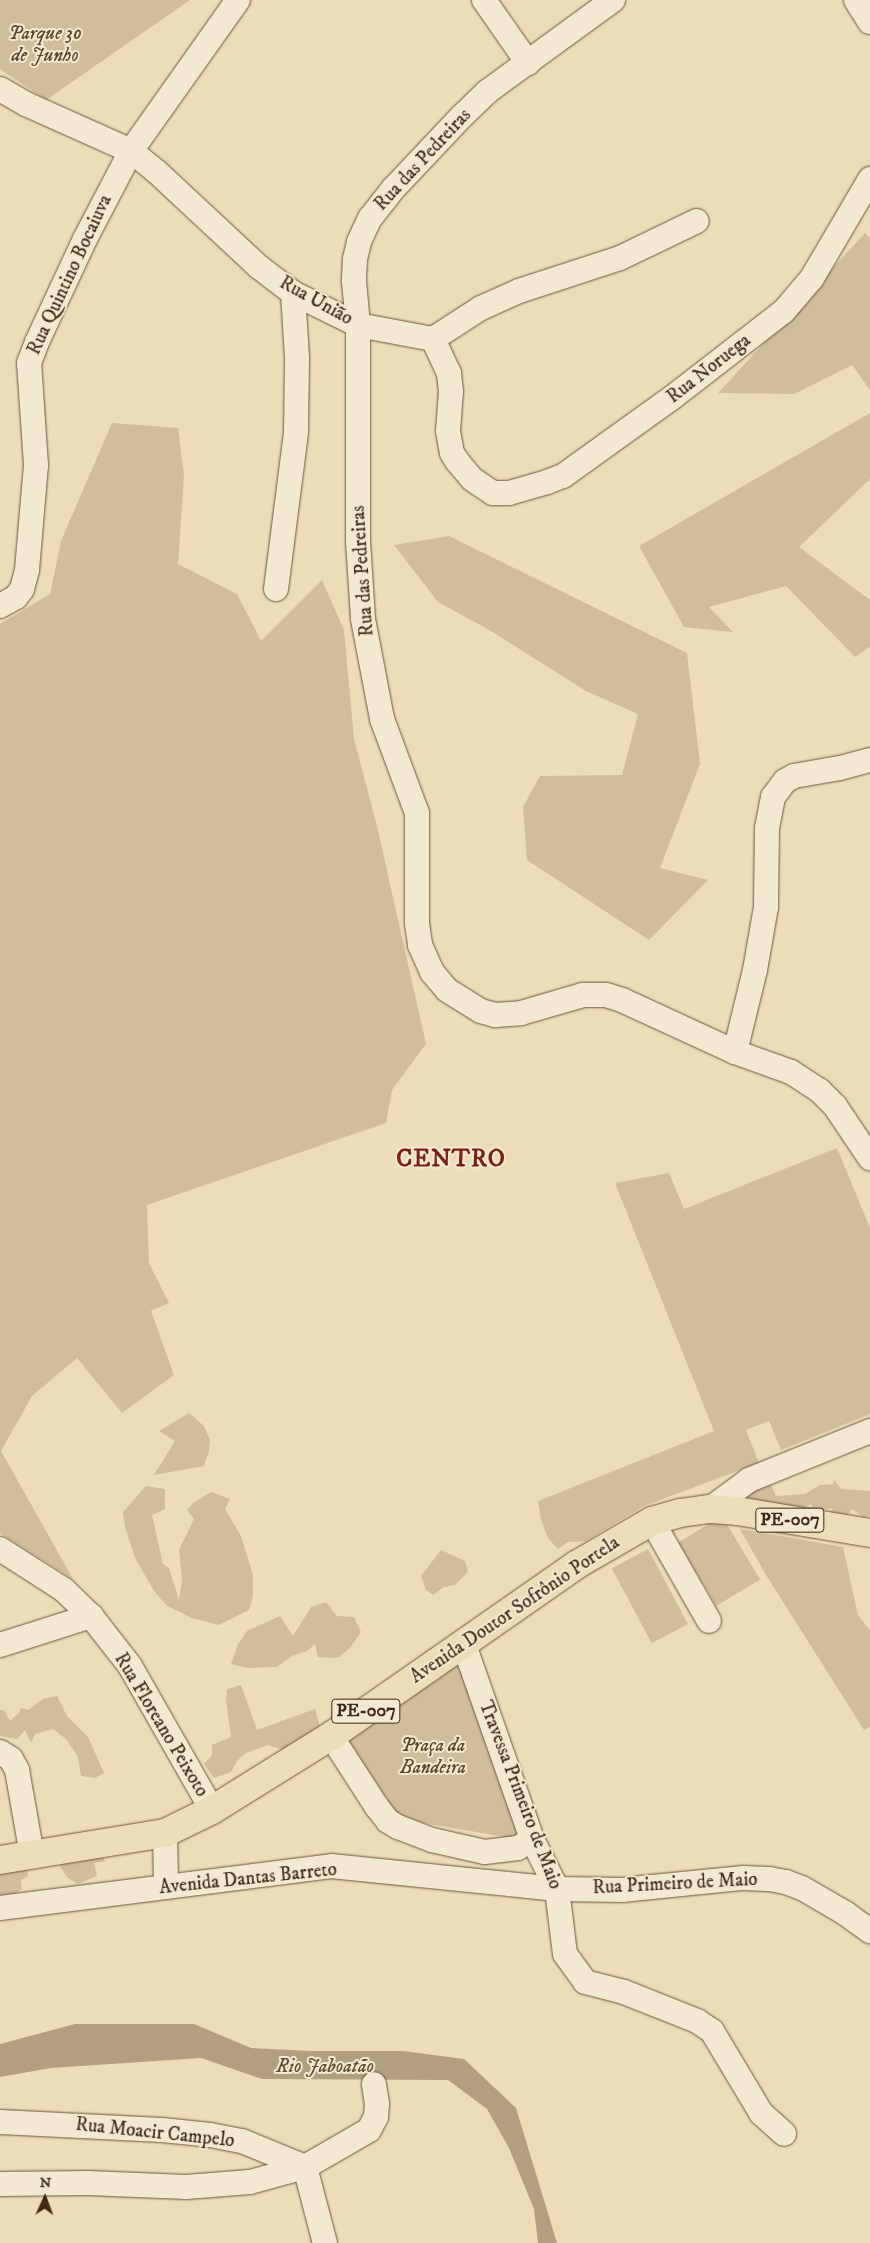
<!DOCTYPE html>
<meta charset="utf-8">
<style>
body{margin:0}
#map{position:relative;width:870px;height:2243px;overflow:hidden;background:#eddcb8;font-family:"IM FELL DW Pica",serif}
div>[style]{position:absolute}
.green>*{inset:0;background:#d0bd9c;transform-origin:0 0}
.water>*{inset:0;background:#b29f81}
.roads{filter:drop-shadow(0 0 1px #6b553e) drop-shadow(0 0 1px #6b553e)}
.minor>*{height:24px;margin:-12px;padding:0 12px;transform-origin:12px;border-radius:12px;background:#f3e8d1}
.major>*{height:28px;margin:-14px;padding:0 14px;transform-origin:14px;border-radius:14px;background:#eddcb8}
span{translate:-50% -50%;white-space:nowrap;text-align:center;line-height:1.15;-webkit-text-stroke:4px #f3e8d1;paint-order:stroke}
.shield-label span{padding:1px 4px;background:#f3e8d1;border:1px solid;border-radius:4px;-webkit-text-stroke-width:0}
.shield-label{font-size:18px;color:#402815;font-weight:700}
.park-label{font-size:19px;color:#5d4630;font-style:italic}
.street-label{font-size:19px;color:#402815}
.water-label{font-size:20px;color:#624c35;font-style:italic}
.district-label{font-size:24px;color:#7a1f14;font-weight:700;letter-spacing:1px}
.north{position:absolute;left:20px;top:2173px;width:50px;height:50px;-webkit-text-stroke:4px #f3e8d1;paint-order:stroke;rotate:2deg;font-size:14px;font-weight:700;line-height:20px;text-align:center;color:#402815}
.north::after{content:'';display:block;margin:auto;width:18px;height:22px;background:#402815;clip-path:polygon(50% 0,100% 100%,50% 72%,0 100%)}
</style>
<div id="map">
<div class="green">
<i style="clip-path:polygon(0 0,190px 0,46px 100px,0 69px)"></i>
<i style="clip-path:polygon(865px 233px,870px 239px,870px 390px,852px 365px,794px 394px,718px 393px)"></i>
<i style="clip-path:polygon(870px 413px,870px 479px,799px 547px,870px 600px,870px 647px,855px 657px,786px 586px,709px 607px,733px 632px,684px 627px,639px 546px)"></i>
<i style="clip-path:polygon(112px 423px,178px 428px,184px 475px,178px 564px,237px 594px,261px 641px,322px 580px,344px 630px,354px 739px,377px 826px,426px 1044px,392px 1090px,386px 1123px,147px 1205px,149px 1263px,169px 1303px,151px 1311px,174px 1375px,122px 1413px,77px 1358px,32px 1396px,1px 1451px,73px 1579px,0 1533px,0 624px,50px 594px,61px 541px)"></i>
<i style="clip-path:polygon(449px 536px,687px 653px,700px 764px,660px 868px,708px 880px,649px 940px,527px 860px,523px 807px,540px 776px,622px 775px,638px 714px,586px 691px,491px 631px,438px 602px,394px 545px)"></i>
<i style="clip-path:polygon(837px 1148px,870px 1228px,870px 1414px,781px 1450px,769px 1421px,746px 1430px,759px 1463px,644px 1506px,586px 1541px,568px 1542px,558px 1549px,548px 1538px,541px 1520px,538px 1501px,714px 1431px,615px 1183px,669px 1173px,684px 1209px)"></i>
<i style="clip-path:polygon(189px 1413px,204px 1426px,210px 1440px,209px 1451px,204px 1466px,154px 1475px,175px 1441px,159px 1431px)"></i>
<i style="clip-path:polygon(834px 1479px,841px 1489px,870px 1491px,870px 1516px,864px 1517px,852px 1509px,844px 1519px,830px 1513px,833px 1508px,814px 1511px,811px 1504px,798px 1510px,749px 1502px,745px 1498px,750px 1490px,771px 1485px,776px 1496px,805px 1494px,820px 1485px,833px 1484px)"></i>
<i style="clip-path:polygon(146px 1486px,165px 1489px,165px 1509px,152px 1515px,163px 1564px,169px 1568px,179px 1600px,182px 1580px,179px 1550px,194px 1519px,187px 1510px,193px 1503px,211px 1492px,230px 1499px,225px 1509px,241px 1536px,253px 1575px,253px 1596px,249px 1610px,219px 1625px,192px 1618px,167px 1606px,154px 1591px,135px 1558px,125px 1527px,123px 1512px)"></i>
<i style="left:722px;top:1516px;width:74px;height:51px;rotate:59deg"></i>
<i style="clip-path:polygon(740px 1529px,843px 1547px,858px 1615px,870px 1630px,870px 1727px,864px 1730px,766px 1575px)"></i>
<i style="left:648px;top:1549px;width:85px;height:41px;rotate:62deg"></i>
<i style="clip-path:polygon(441px 1550px,465px 1561px,468px 1572px,455px 1585px,444px 1587px,433px 1595px,426px 1590px,421px 1576px)"></i>
<i style="clip-path:polygon(326px 1602px,337px 1616px,354px 1617px,361px 1632px,350px 1648px,339px 1657px,332px 1658px,318px 1657px,315px 1644px,307px 1651px,292px 1656px,277px 1667px,247px 1668px,231px 1664px,238px 1644px,247px 1631px,280px 1616px,293px 1636px,311px 1607px)"></i>
<i style="clip-path:polygon(462px 1661px,524px 1833px,511px 1838px,400px 1819px,347px 1738px)"></i>
<i style="clip-path:polygon(241px 1685px,257px 1730px,315px 1709px,322px 1734px,286px 1751px,268px 1745px,246px 1753px,237px 1761px,231px 1772px,214px 1778px,204px 1764px,212px 1755px,212px 1745px,231px 1737px,226px 1701px,227px 1689px)"></i>
<i style="clip-path:polygon(57px 1696px,67px 1716px,88px 1737px,104px 1773px,95px 1778px,81px 1776px,78px 1757px,66px 1739px,53px 1729px,35px 1734px,31px 1743px,25px 1730px,17px 1739px,0 1736px,0 1710px,4px 1710px,10px 1721px,19px 1713px,21px 1708px,28px 1710px,43px 1699px)"></i>
<i style="clip-path:polygon(99px 1847px,105px 1861px,94px 1863px,97px 1876px,78px 1884px,68px 1878px,61px 1868px,62px 1859px)"></i>
<i style="clip-path:polygon(12px 1863px,27px 1870px,28px 1876px,21px 1880px,22px 1889px,6px 1900px,0 1899px,0 1867px)"></i>
</div>
<div class="water">
<i style="clip-path:polygon(75px 2024px,194px 2024px,251px 2048px,311px 2051px,403px 2051px,464px 2059px,516px 2108px,557px 2243px,538px 2243px,534px 2209px,509px 2148px,487px 2109px,448px 2080px,262px 2079px,201px 2058px,51px 2068px,0 2077px,0 2044px)"></i>
</div>
<div class="roads">
<div class="minor">
<i style="left:484px;top:0;width:77px;rotate:55.1deg"></i>
<i style="left:613px;top:0;width:156px;rotate:143.9deg"></i>
<i style="left:487px;top:92px;width:35px;rotate:136deg"></i>
<i style="left:462px;top:116px;width:100px;rotate:133.4deg"></i>
<i style="left:393px;top:189px;width:37px;rotate:128deg"></i>
<i style="left:370px;top:218px;width:26px;rotate:115deg"></i>
<i style="left:359px;top:242px;width:17px;rotate:103deg"></i>
<i style="left:355px;top:259px;width:22px;rotate:93deg"></i>
<i style="left:354px;top:281px;width:44px;rotate:84.8deg"></i>
<i style="left:358px;top:325px;width:216px;rotate:90deg"></i>
<i style="left:358px;top:541px;width:78px;rotate:86.3deg"></i>
<i style="left:363px;top:619px;width:102px;rotate:79.2deg"></i>
<i style="left:382px;top:719px;width:100px;rotate:69.6deg"></i>
<i style="left:417px;top:813px;width:110px;rotate:90deg"></i>
<i style="left:417px;top:923px;width:22px;rotate:82deg"></i>
<i style="left:420px;top:945px;width:30px;rotate:66deg"></i>
<i style="left:432px;top:972px;width:23px;rotate:50deg"></i>
<i style="left:447px;top:990px;width:40px;rotate:32deg"></i>
<i style="left:481px;top:1011px;width:15px;rotate:16deg"></i>
<i style="left:495px;top:1015px;width:26px;rotate:-4deg"></i>
<i style="left:521px;top:1013px;width:65px;rotate:-16.2deg"></i>
<i style="left:583px;top:995px;width:23px"></i>
<i style="left:606px;top:995px;width:17px;rotate:17deg"></i>
<i style="left:622px;top:1000px;width:124px;rotate:24.7deg"></i>
<i style="left:735px;top:1052px;width:59px;rotate:19.7deg"></i>
<i style="left:791px;top:1072px;width:33px;rotate:33deg"></i>
<i style="left:819px;top:1090px;width:23px;rotate:45deg"></i>
<i style="left:835px;top:1106px;width:63px;rotate:56.1deg"></i>
<i style="left:856px;top:0;width:26px;rotate:58deg"></i>
<i style="left:0;top:89px;width:30px;rotate:30deg"></i>
<i style="left:26px;top:104px;width:115px;rotate:24.1deg"></i>
<i style="left:131px;top:151px;width:33px;rotate:39deg"></i>
<i style="left:157px;top:172px;width:139px;rotate:43deg"></i>
<i style="left:259px;top:267px;width:43px;rotate:37.4deg"></i>
<i style="left:293px;top:293px;width:72px;rotate:26.2deg"></i>
<i style="left:358px;top:325px;width:76px;rotate:10.6deg"></i>
<i style="left:433px;top:339px;width:57px;rotate:-32.9deg"></i>
<i style="left:481px;top:308px;width:42px;rotate:-24.1deg"></i>
<i style="left:519px;top:291px;width:106px;rotate:-18.1deg"></i>
<i style="left:620px;top:258px;width:85px;rotate:-25.7deg"></i>
<i style="left:433px;top:339px;width:38px;rotate:65deg"></i>
<i style="left:449px;top:373px;width:18px;rotate:84deg"></i>
<i style="left:451px;top:391px;width:40px;rotate:94.3deg"></i>
<i style="left:448px;top:431px;width:22px;rotate:80deg"></i>
<i style="left:452px;top:453px;width:9px;rotate:58deg"></i>
<i style="left:457px;top:461px;width:23px;rotate:50deg"></i>
<i style="left:472px;top:479px;width:25px;rotate:34deg"></i>
<i style="left:493px;top:493px;width:16px"></i>
<i style="left:509px;top:493px;width:40px;rotate:-16deg"></i>
<i style="left:547px;top:482px;width:17px;rotate:-21deg"></i>
<i style="left:563px;top:476px;width:135px;rotate:-35.7deg"></i>
<i style="left:673px;top:397px;width:140px;rotate:-37.8deg"></i>
<i style="left:784px;top:311px;width:43px;rotate:-49.7deg"></i>
<i style="left:812px;top:278px;width:115px;rotate:-59.6deg"></i>
<i style="left:276px;top:589px;width:158px;rotate:-82.7deg"></i>
<i style="left:296px;top:432px;width:74px;rotate:-89.2deg"></i>
<i style="left:297px;top:358px;width:65px;rotate:-93.5deg"></i>
<i style="left:0;top:606px;width:18px;rotate:-29deg"></i>
<i style="left:16px;top:597px;width:10px;rotate:-53deg"></i>
<i style="left:22px;top:589px;width:20px;rotate:-75deg"></i>
<i style="left:27px;top:570px;width:105px;rotate:-85.1deg"></i>
<i style="left:36px;top:465px;width:102px;rotate:-93.9deg"></i>
<i style="left:29px;top:363px;width:22px;rotate:-69deg"></i>
<i style="left:37px;top:342px;width:114px;rotate:-65deg"></i>
<i style="left:85px;top:239px;width:99px;rotate:-62.4deg"></i>
<i style="left:131px;top:151px;width:185px;rotate:-54.7deg"></i>
<i style="left:735px;top:1052px;width:84px;rotate:-76.3deg"></i>
<i style="left:755px;top:970px;width:64px;rotate:-80.1deg"></i>
<i style="left:766px;top:907px;width:79px;rotate:-89.3deg"></i>
<i style="left:767px;top:828px;width:32px;rotate:-79deg"></i>
<i style="left:773px;top:797px;width:20px;rotate:-53deg"></i>
<i style="left:785px;top:781px;width:10px;rotate:-29deg"></i>
<i style="left:794px;top:776px;width:47px;rotate:-9.9deg"></i>
<i style="left:840px;top:768px;width:31px;rotate:-15deg"></i>
<i style="left:710px;top:1509px;width:49px;rotate:-36.6deg"></i>
<i style="left:749px;top:1480px;width:131px;rotate:-22deg"></i>
<i style="left:652px;top:1521px;width:115px;rotate:60.3deg"></i>
<i style="left:0;top:1549px;width:76px;rotate:32.6deg"></i>
<i style="left:64px;top:1590px;width:37px;rotate:44deg"></i>
<i style="left:91px;top:1616px;width:63px;rotate:52deg"></i>
<i style="left:130px;top:1666px;width:166px;rotate:60.3deg"></i>
<i style="left:463px;top:1642px;width:209px;rotate:70.7deg"></i>
<i style="left:532px;top:1839px;width:56px;rotate:63.4deg"></i>
<i style="left:557px;top:1889px;width:65px;rotate:83deg"></i>
<i style="left:565px;top:1954px;width:34px;rotate:54deg"></i>
<i style="left:585px;top:1982px;width:40px;rotate:14.4deg"></i>
<i style="left:624px;top:1992px;width:79px;rotate:21.7deg"></i>
<i style="left:697px;top:2021px;width:18px;rotate:34deg"></i>
<i style="left:712px;top:2031px;width:96px;rotate:59.1deg"></i>
<i style="left:761px;top:2113px;width:31px;rotate:42deg"></i>
<i style="left:0;top:1645px;width:96px;rotate:-17.7deg"></i>
<i style="left:331px;top:1736px;width:85px;rotate:57.1deg"></i>
<i style="left:377px;top:1807px;width:18px;rotate:52deg"></i>
<i style="left:388px;top:1821px;width:12px;rotate:31deg"></i>
<i style="left:398px;top:1827px;width:36px;rotate:21deg"></i>
<i style="left:432px;top:1840px;width:54px;rotate:12.8deg"></i>
<i style="left:485px;top:1852px;width:33px;rotate:-7deg"></i>
<i style="left:518px;top:1848px;width:17px;rotate:-33deg"></i>
<i style="left:0;top:1752px;width:13px;rotate:32deg"></i>
<i style="left:11px;top:1759px;width:13px;rotate:61deg"></i>
<i style="left:17px;top:1770px;width:86px;rotate:80deg"></i>
<i style="left:165px;top:1833px;width:54px;rotate:88.9deg"></i>
<i style="left:0;top:1908px;width:334px;rotate:-7.2deg"></i>
<i style="left:331px;top:1866px;width:227px;rotate:5.8deg"></i>
<i style="left:557px;top:1889px;width:65px;rotate:0.9deg"></i>
<i style="left:622px;top:1890px;width:122px;rotate:-5.7deg"></i>
<i style="left:743px;top:1878px;width:26px;rotate:2deg"></i>
<i style="left:769px;top:1879px;width:17px;rotate:10deg"></i>
<i style="left:786px;top:1882px;width:17px;rotate:21deg"></i>
<i style="left:802px;top:1888px;width:50px;rotate:30.2deg"></i>
<i style="left:845px;top:1913px;width:31px;rotate:36deg"></i>
<i style="left:0;top:2122px;width:162px;rotate:2.8deg"></i>
<i style="left:162px;top:2130px;width:48px;rotate:5.9deg"></i>
<i style="left:210px;top:2135px;width:33px;rotate:11deg"></i>
<i style="left:242px;top:2141px;width:68px;rotate:22.4deg"></i>
<i style="left:305px;top:2167px;width:79px;rotate:75.3deg"></i>
<i style="left:0;top:2184px;width:88px;rotate:-0.7deg"></i>
<i style="left:88px;top:2183px;width:98px;rotate:2.3deg"></i>
<i style="left:186px;top:2187px;width:64px;rotate:-4.5deg"></i>
<i style="left:250px;top:2182px;width:57px;rotate:-15.3deg"></i>
<i style="left:305px;top:2167px;width:74px;rotate:-30deg"></i>
<i style="left:369px;top:2130px;width:15px;rotate:-62deg"></i>
<i style="left:376px;top:2117px;width:13px;rotate:-86deg"></i>
<i style="left:377px;top:2104px;width:20px;rotate:-99deg"></i>
</div>
<div class="major">
<i style="left:0;top:1860px;width:167px;rotate:-9.3deg"></i>
<i style="left:165px;top:1833px;width:52px;rotate:-26.1deg"></i>
<i style="left:212px;top:1810px;width:140px;rotate:-31.9deg"></i>
<i style="left:331px;top:1736px;width:299px;rotate:-34.9deg"></i>
<i style="left:576px;top:1565px;width:88px;rotate:-30.1deg"></i>
<i style="left:652px;top:1521px;width:29px;rotate:-16deg"></i>
<i style="left:680px;top:1513px;width:30px;rotate:-8deg"></i>
<i style="left:710px;top:1509px;width:27px;rotate:4deg"></i>
<i style="left:737px;top:1511px;width:135px;rotate:9.4deg"></i>
</div>
</div>
<div class="shield-label">
<span style="left:790px;top:1520px">PE-007</span>
<span style="left:366px;top:1711px">PE-007</span>
</div>
<div class="park-label">
<span style="left:45px;top:45px">Parque 30<br>de Junho</span>
<span style="left:433px;top:1757px">Praça da<br>Bandeira</span>
</div>
<div class="street-label">
<span style="left:423px;top:160px;rotate:-47deg">Rua das Pedreiras</span>
<span style="left:70px;top:275px;rotate:-65deg">Rua Quintino Bocaiuva</span>
<span style="left:316px;top:301px;rotate:29deg">Rua União</span>
<span style="left:709px;top:369px;rotate:-38deg">Rua Noruega</span>
<span style="left:363px;top:571px;rotate:-94deg">Rua das Pedreiras</span>
<span style="left:515px;top:1610px;rotate:-34deg">Avenida Doutor Sofrônio Portela</span>
<span style="left:161px;top:1725px;rotate:59deg">Rua Floreano Peixoto</span>
<span style="left:520px;top:1795px;rotate:69deg">Travessa Primeiro de Maio</span>
<span style="left:248px;top:1879px;rotate:-6deg">Avenida Dantas Barreto</span>
<span style="left:675px;top:1884px;rotate:-3deg">Rua Primeiro de Maio</span>
<span style="left:155px;top:2133px;rotate:6deg">Rua Moacir Campelo</span>
</div>
<div class="water-label">
<span style="left:325px;top:2066px">Rio Jaboatão</span>
</div>
<div class="district-label">
<span style="left:451px;top:1160px">CENTRO</span>
</div>
<div class="north">N</div>
</div>
